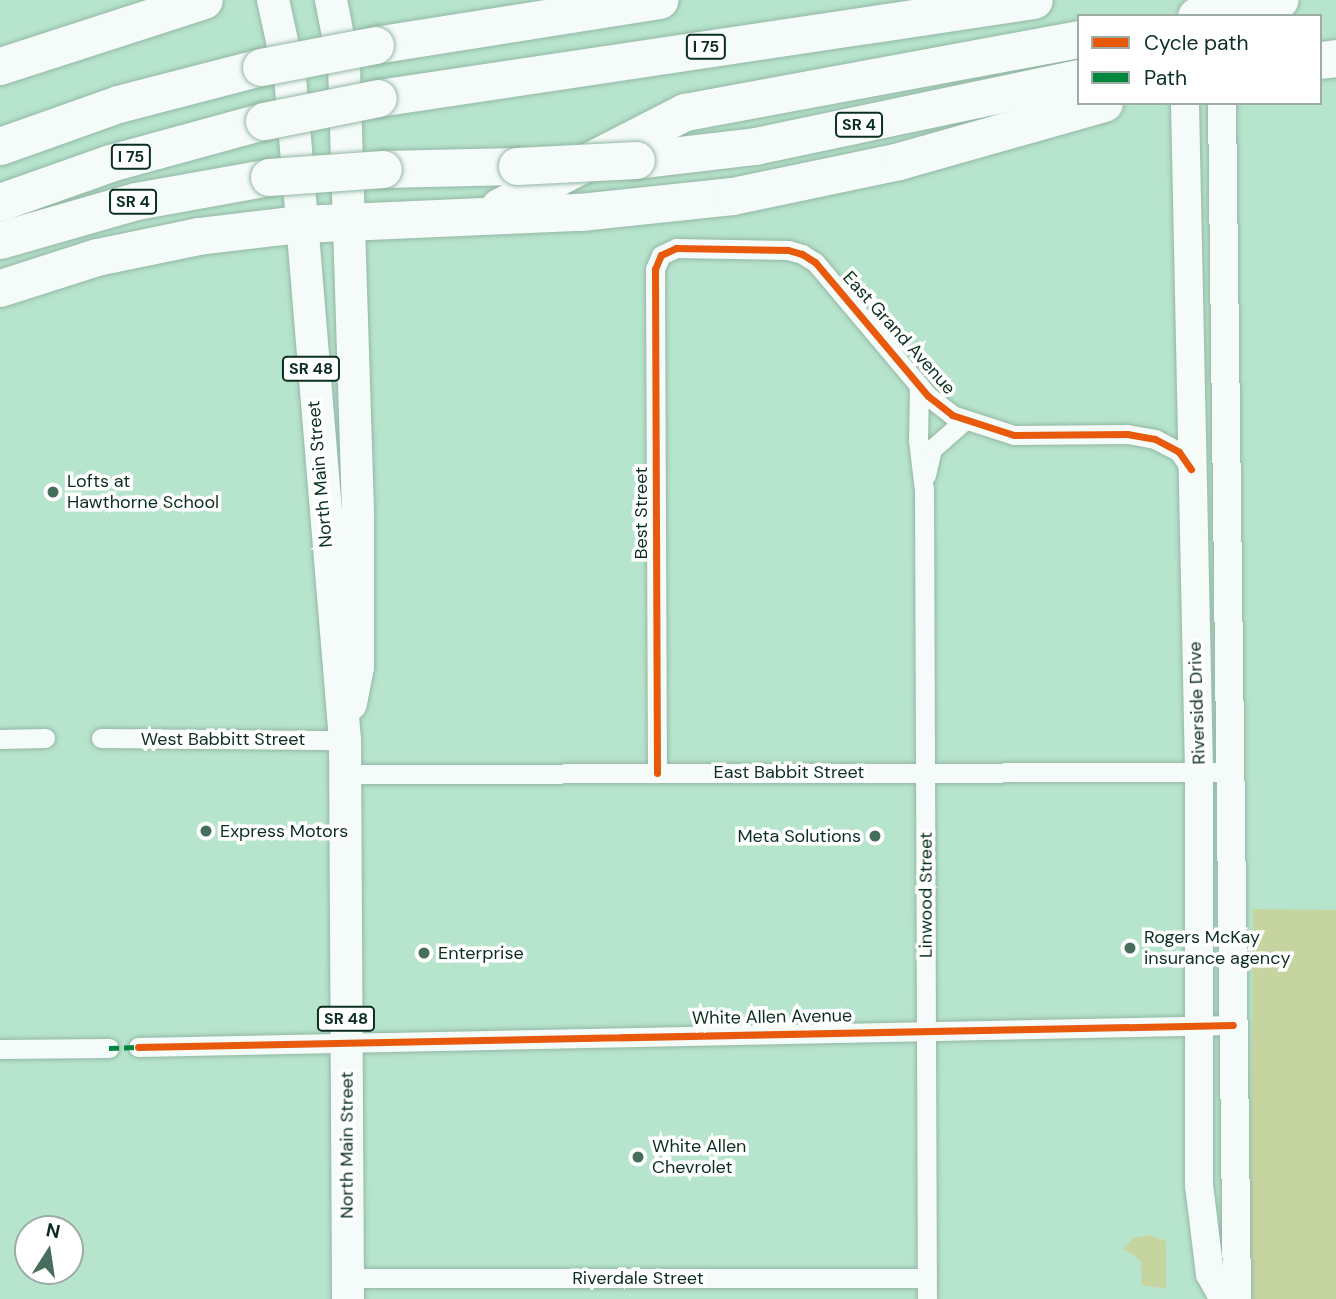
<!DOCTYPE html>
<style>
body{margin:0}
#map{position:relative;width:1336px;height:1299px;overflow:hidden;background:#b7e4cd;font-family:"DM Sans",sans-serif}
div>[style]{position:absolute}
.green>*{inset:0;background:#c6d5a0}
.roads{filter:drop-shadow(0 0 2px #94b7a5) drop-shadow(0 0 2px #94b7a5)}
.street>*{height:19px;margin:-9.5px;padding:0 9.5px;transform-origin:9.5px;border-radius:9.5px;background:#f4fbf8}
.secondary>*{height:28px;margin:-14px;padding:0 14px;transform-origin:14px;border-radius:14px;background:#f4fbf8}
.primary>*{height:32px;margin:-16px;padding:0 16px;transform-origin:16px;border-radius:16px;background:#f4fbf8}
.highway>*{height:37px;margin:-18.5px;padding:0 18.5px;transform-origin:18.5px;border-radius:18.5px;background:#f4fbf8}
.bridges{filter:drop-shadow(0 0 2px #94b7a5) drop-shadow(0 0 2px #94b7a5)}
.highway-bridge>*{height:37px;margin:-18.5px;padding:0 18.5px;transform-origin:18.5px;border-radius:18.5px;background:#f4fbf8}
.quiet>*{height:5px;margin-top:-2.5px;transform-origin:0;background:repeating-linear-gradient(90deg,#00873e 0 10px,transparent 0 15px)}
.cycleway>*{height:7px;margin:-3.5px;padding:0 3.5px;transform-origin:3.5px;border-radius:3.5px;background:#e8590c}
.dots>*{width:19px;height:19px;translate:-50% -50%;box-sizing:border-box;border:4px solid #fff;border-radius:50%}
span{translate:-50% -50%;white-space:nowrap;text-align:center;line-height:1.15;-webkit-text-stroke:7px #fff;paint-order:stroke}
.shield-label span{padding:2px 5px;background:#fff;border:2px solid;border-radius:5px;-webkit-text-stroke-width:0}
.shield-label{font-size:16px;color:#0b2f1f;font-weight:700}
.street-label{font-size:18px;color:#0b2f1f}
.poi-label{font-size:18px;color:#0b2f1f}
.left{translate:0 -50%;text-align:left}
.right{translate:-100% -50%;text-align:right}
.legend{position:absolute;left:1077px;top:14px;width:245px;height:91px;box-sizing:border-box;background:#fff;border:2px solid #9daca5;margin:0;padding:9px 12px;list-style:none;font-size:21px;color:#0b2f1f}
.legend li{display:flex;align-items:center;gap:14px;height:35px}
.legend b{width:35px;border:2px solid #9daca5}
.north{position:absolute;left:14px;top:1215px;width:70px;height:70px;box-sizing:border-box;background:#fff;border:2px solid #9daca5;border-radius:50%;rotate:12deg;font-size:19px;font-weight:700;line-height:28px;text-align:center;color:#0b2f1f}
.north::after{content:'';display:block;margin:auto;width:24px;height:32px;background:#476e5c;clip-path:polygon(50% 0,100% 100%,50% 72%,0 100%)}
</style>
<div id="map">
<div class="green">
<i style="clip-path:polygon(1253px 909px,1336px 910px,1336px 1299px,1253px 1299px,1250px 1249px)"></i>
<i style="clip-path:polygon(1148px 1235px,1166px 1241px,1166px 1289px,1142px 1285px,1141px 1261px,1123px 1248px,1134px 1238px)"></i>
</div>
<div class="roads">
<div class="street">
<i style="left:919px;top:385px;width:55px;rotate:91deg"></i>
<i style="left:918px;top:440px;width:50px;rotate:83.2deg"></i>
<i style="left:924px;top:490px;width:809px;rotate:89.79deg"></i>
<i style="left:926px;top:475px;width:27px;rotate:-77deg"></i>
<i style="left:932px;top:449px;width:43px;rotate:-41.2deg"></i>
<i style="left:101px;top:738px;width:244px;rotate:0.5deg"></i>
<i style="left:0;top:739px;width:45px;rotate:-1.3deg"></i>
<i style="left:657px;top:773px;width:504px;rotate:-90.23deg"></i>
<i style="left:655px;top:269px;width:15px;rotate:-67deg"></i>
<i style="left:661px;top:255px;width:17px;rotate:-25deg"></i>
<i style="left:676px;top:248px;width:112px;rotate:1deg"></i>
<i style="left:788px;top:250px;width:15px;rotate:16deg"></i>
<i style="left:802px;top:254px;width:15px;rotate:32deg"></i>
<i style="left:815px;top:262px;width:175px;rotate:49.9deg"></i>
<i style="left:928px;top:396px;width:31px;rotate:38deg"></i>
<i style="left:952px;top:415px;width:65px;rotate:17.9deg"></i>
<i style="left:1014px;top:435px;width:113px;rotate:-0.5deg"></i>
<i style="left:1127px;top:434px;width:28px;rotate:10deg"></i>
<i style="left:1155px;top:439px;width:27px;rotate:28deg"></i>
<i style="left:1179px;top:452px;width:21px;rotate:55deg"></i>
<i style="left:344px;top:774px;width:889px;rotate:-0.13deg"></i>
<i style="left:138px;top:1047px;width:1095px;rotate:-1.15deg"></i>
<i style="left:0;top:1049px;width:109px;rotate:-0.5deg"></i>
<i style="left:348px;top:1278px;width:579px"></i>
</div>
<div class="secondary">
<i style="left:1185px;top:103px;width:667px;rotate:88.8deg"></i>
<i style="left:1199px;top:770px;width:415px;rotate:90deg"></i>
<i style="left:1199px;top:1185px;width:90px;rotate:83deg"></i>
<i style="left:1210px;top:1274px;width:29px;rotate:61deg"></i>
<i style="left:1222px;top:103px;width:1196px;rotate:89.28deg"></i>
</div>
<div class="primary">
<i style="left:273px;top:0;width:79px;rotate:77.6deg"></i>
<i style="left:290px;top:77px;width:665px;rotate:85.26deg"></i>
<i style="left:345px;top:740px;width:559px;rotate:89.69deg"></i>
<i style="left:331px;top:0;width:67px;rotate:78.9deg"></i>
<i style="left:344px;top:66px;width:450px;rotate:88.2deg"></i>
<i style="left:358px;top:516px;width:151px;rotate:90deg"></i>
<i style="left:358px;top:667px;width:38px;rotate:101deg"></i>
</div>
<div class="highway">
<i style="left:375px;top:45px;width:288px;rotate:-9deg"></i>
<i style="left:1320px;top:60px;width:16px;rotate:-7deg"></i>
<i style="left:0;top:66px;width:214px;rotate:-17.9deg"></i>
<i style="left:378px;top:98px;width:663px;rotate:-8.5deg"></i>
<i style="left:0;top:146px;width:125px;rotate:-19.6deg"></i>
<i style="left:118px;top:104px;width:148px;rotate:-14.5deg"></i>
<i style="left:636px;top:160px;width:120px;rotate:-6.7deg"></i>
<i style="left:755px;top:146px;width:331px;rotate:-11.9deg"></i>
<i style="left:383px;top:169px;width:134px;rotate:-1.3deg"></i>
<i style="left:0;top:202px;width:117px;rotate:-19.5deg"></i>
<i style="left:110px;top:163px;width:160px;rotate:-15.3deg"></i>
<i style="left:499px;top:207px;width:209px;rotate:-27.1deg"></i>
<i style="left:685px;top:112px;width:401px;rotate:-10.5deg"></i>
<i style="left:0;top:240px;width:141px;rotate:-16deg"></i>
<i style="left:136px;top:201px;width:135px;rotate:-10.2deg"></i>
<i style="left:0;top:288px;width:102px;rotate:-17.7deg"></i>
<i style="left:97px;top:257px;width:103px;rotate:-11.7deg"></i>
<i style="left:198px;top:236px;width:103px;rotate:-6.7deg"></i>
<i style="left:300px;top:224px;width:280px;rotate:-2.5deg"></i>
<i style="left:580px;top:212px;width:153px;rotate:-6deg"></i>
<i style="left:732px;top:196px;width:171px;rotate:-11.8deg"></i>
<i style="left:899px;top:161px;width:213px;rotate:-15.8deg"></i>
</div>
</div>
<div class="bridges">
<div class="highway-bridge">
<i style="left:1196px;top:16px;width:85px;rotate:-10.9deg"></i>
<i style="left:261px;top:67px;width:116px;rotate:-10.9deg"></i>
<i style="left:264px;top:121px;width:116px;rotate:-11.4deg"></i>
<i style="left:517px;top:166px;width:119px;rotate:-2.9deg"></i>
<i style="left:269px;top:177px;width:114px;rotate:-4deg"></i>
</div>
</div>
<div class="quiet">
<i style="left:109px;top:1048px;width:29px;rotate:-2deg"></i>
</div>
<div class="cycleway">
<i style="left:657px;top:773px;width:504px;rotate:-90.23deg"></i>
<i style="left:655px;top:269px;width:15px;rotate:-67deg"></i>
<i style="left:661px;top:255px;width:17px;rotate:-25deg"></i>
<i style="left:676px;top:248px;width:112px;rotate:1deg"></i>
<i style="left:788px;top:250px;width:15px;rotate:16deg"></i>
<i style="left:802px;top:254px;width:15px;rotate:32deg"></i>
<i style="left:815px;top:262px;width:175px;rotate:49.9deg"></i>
<i style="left:928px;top:396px;width:31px;rotate:38deg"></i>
<i style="left:952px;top:415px;width:65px;rotate:17.9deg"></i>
<i style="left:1014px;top:435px;width:113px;rotate:-0.5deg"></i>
<i style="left:1127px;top:434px;width:28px;rotate:10deg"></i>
<i style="left:1155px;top:439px;width:27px;rotate:28deg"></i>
<i style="left:1179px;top:452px;width:21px;rotate:55deg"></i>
<i style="left:138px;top:1047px;width:1095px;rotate:-1.15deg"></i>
</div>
<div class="dots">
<i style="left:53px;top:492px;background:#476e5c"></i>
<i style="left:206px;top:831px;background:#476e5c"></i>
<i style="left:875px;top:836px;background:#476e5c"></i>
<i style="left:1130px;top:948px;background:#476e5c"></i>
<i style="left:424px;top:953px;background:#476e5c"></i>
<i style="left:638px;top:1157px;background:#476e5c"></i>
</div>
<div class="shield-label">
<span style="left:706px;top:47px">I 75</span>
<span style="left:859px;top:125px">SR 4</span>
<span style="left:131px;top:157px">I 75</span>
<span style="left:133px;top:202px">SR 4</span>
<span style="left:311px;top:369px">SR 48</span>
<span style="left:346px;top:1019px">SR 48</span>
</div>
<div class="street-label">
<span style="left:899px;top:333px;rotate:48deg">East Grand Avenue</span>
<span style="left:320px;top:474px;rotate:-95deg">North Main Street</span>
<span style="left:641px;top:513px;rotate:-90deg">Best Street</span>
<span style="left:1197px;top:703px;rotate:-92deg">Riverside Drive</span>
<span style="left:223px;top:739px">West Babbitt Street</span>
<span style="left:789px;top:772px">East Babbit Street</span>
<span style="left:926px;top:895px;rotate:-90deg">Linwood Street</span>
<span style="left:772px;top:1017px;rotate:-1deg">White Allen Avenue</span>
<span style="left:347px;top:1145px;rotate:-90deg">North Main Street</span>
<span style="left:638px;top:1278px">Riverdale Street</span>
</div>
<div class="poi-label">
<span class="left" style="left:67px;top:492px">Lofts at<br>Hawthorne School</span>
<span class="left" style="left:220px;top:831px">Express Motors</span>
<span class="right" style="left:861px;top:836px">Meta Solutions</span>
<span class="left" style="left:1144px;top:948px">Rogers McKay<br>insurance agency</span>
<span class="left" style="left:438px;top:953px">Enterprise</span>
<span class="left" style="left:652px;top:1157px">White Allen<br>Chevrolet</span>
</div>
<ul class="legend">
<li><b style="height:9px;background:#e8590c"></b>Cycle path</li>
<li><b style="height:9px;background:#00873e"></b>Path</li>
</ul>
<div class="north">N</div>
</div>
